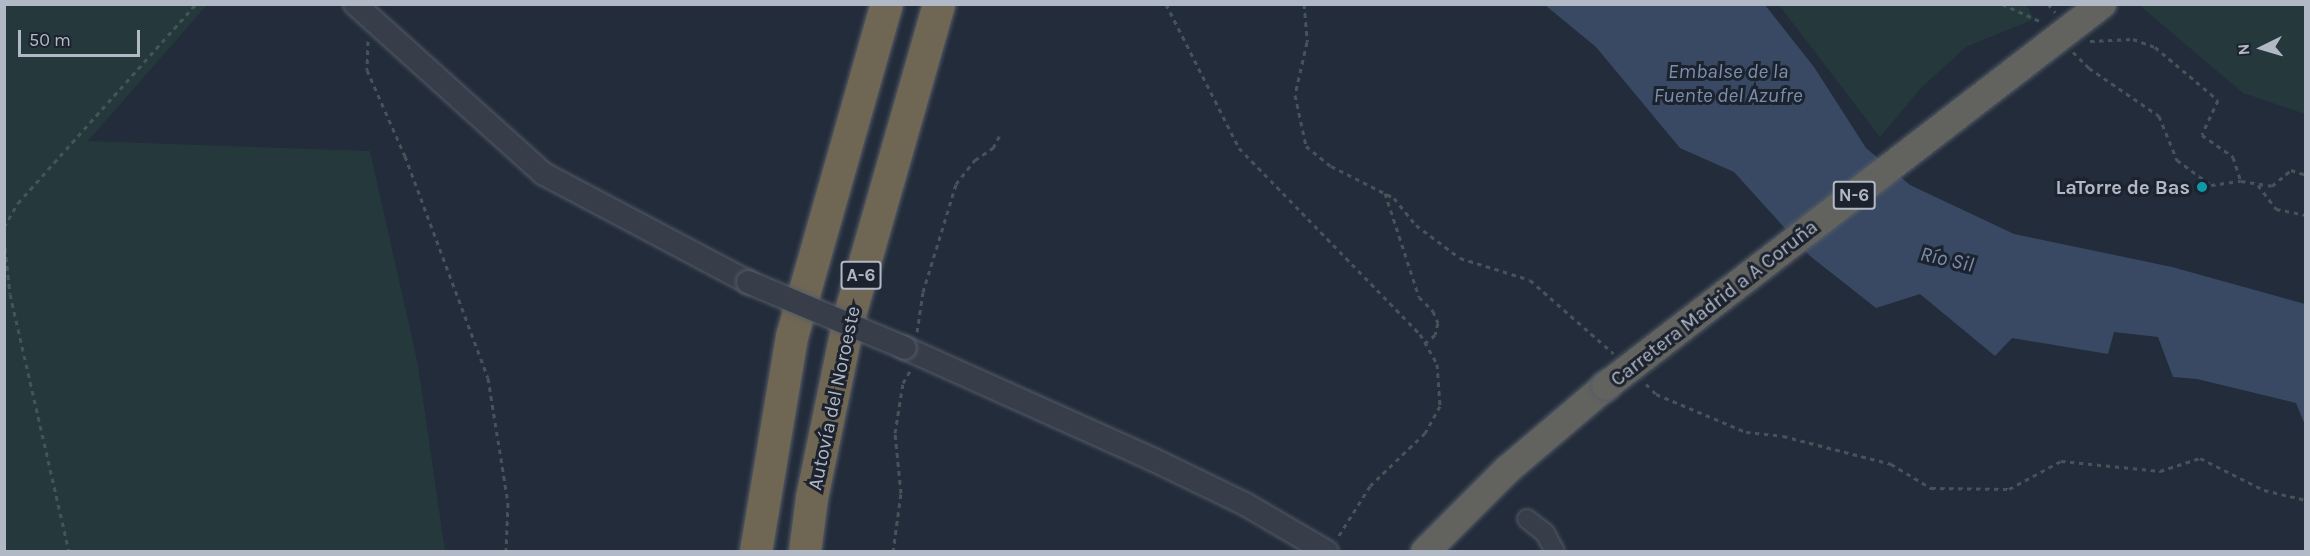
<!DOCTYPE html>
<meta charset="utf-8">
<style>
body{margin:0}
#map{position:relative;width:2310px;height:556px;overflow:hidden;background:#232c3a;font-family:Karla,sans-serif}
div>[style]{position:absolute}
.green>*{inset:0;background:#25383b}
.water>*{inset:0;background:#394963}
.path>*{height:3px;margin-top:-1.5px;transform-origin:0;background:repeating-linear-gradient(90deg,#435558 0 4.5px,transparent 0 9px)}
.roads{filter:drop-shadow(0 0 2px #555c68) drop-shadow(0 0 2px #555c68)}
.minor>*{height:18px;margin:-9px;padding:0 9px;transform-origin:9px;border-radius:9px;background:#373e4a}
.tertiary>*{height:22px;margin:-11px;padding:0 11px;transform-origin:11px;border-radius:11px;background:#373e4a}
.trunk>*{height:28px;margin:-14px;padding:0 14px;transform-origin:14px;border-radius:14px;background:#62625f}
.motorway>*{height:32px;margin:-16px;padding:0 16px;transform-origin:16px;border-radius:16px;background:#706654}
.bridges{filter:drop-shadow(0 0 2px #555c68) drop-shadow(0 0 2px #555c68)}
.tertiary-bridge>*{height:22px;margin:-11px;padding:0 11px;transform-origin:11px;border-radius:11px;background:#373e4a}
.trunk-bridge>*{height:28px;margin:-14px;padding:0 14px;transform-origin:14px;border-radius:14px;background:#62625f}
.dots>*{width:16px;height:16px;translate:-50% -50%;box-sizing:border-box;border:3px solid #1c232f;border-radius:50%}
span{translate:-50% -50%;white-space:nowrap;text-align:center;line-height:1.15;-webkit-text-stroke:6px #1c232f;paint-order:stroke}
.shield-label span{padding:2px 4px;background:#1c232f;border:2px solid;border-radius:4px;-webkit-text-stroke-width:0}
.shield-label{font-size:18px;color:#b2b9c6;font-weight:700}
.poi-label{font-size:20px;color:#b2b9c6;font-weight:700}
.right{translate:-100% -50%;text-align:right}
.street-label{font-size:20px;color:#b2b9c6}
.water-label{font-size:21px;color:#7b8fad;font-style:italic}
.frame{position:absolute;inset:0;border:6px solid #b2b9c6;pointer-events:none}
.north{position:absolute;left:2232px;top:18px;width:60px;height:60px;-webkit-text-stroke:4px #1c232f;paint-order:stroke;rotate:265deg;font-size:16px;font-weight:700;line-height:24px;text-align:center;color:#b2b9c6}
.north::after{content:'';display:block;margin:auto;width:21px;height:27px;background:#b2b9c6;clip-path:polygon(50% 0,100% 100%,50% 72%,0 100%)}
.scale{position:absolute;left:18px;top:30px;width:122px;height:27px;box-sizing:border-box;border:3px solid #b2b9c6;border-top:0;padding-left:8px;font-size:18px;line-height:21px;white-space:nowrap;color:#b2b9c6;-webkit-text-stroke:4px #1c232f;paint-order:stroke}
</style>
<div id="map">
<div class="green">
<i style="clip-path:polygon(4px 5px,207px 5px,88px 141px,370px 151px,418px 365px,445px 551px,5px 551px)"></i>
<i style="clip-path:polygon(1779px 5px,2026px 5px,2034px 19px,1966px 47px,1921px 88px,1880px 137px)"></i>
<i style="clip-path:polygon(2139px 5px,2305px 5px,2305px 114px,2243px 93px)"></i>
</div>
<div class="water">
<i style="clip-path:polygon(1545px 5px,1765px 5px,1814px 67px,1866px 148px,1910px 185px,2014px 234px,2172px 267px,2305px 304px,2305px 425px,2296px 403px,2197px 379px,2173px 377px,2158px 337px,2114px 332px,2108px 354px,2012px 338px,1995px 356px,1920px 294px,1876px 308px,1810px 256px,1734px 172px,1680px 148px,1596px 47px)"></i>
</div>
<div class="path">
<i style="left:1166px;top:4px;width:161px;rotate:63.1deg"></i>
<i style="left:1239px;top:148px;width:260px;rotate:45.8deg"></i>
<i style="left:1420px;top:334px;width:34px;rotate:60deg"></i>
<i style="left:1437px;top:364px;width:42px;rotate:85.9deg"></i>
<i style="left:1440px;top:406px;width:31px;rotate:119deg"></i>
<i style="left:1425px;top:433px;width:76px;rotate:136.1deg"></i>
<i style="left:1370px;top:486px;width:60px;rotate:122.1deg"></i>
<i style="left:1304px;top:4px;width:38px;rotate:85deg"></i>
<i style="left:1307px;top:42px;width:54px;rotate:102.8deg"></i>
<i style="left:1295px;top:95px;width:52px;rotate:77.8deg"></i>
<i style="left:1306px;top:146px;width:32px;rotate:39deg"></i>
<i style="left:1331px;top:166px;width:71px;rotate:26.9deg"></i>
<i style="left:1394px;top:198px;width:35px;rotate:51deg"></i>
<i style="left:1416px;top:225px;width:55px;rotate:36.9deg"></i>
<i style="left:1460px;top:258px;width:73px;rotate:17.4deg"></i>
<i style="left:1530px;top:280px;width:111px;rotate:41.3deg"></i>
<i style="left:2002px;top:4px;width:44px;rotate:24.2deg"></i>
<i style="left:2048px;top:4px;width:11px;rotate:49deg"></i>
<i style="left:368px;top:41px;width:29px;rotate:92deg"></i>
<i style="left:367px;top:70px;width:94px;rotate:66.2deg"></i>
<i style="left:405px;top:156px;width:237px;rotate:69.5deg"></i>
<i style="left:488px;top:378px;width:127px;rotate:80.9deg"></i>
<i style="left:508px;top:503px;width:49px;rotate:92.3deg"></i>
<i style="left:2090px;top:41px;width:43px;rotate:-2.7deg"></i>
<i style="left:2133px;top:39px;width:23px;rotate:20deg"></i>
<i style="left:2155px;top:47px;width:82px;rotate:40.1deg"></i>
<i style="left:2218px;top:100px;width:38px;rotate:115deg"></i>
<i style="left:2202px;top:135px;width:38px;rotate:35deg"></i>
<i style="left:2233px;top:157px;width:25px;rotate:72deg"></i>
<i style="left:2073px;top:52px;width:23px;rotate:45deg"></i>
<i style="left:2089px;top:68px;width:85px;rotate:34.4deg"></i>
<i style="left:2159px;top:116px;width:48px;rotate:67.8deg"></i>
<i style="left:2177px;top:160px;width:42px;rotate:36.3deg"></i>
<i style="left:2211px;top:185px;width:30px;rotate:-8deg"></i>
<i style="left:2241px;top:181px;width:31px;rotate:9deg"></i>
<i style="left:2272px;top:186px;width:25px;rotate:-40deg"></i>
<i style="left:2291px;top:170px;width:16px;rotate:18deg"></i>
<i style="left:2258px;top:185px;width:30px;rotate:53deg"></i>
<i style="left:2276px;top:209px;width:31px;rotate:11deg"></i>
<i style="left:1385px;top:193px;width:109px;rotate:71.9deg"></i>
<i style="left:1419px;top:297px;width:20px;rotate:45deg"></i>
<i style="left:1433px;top:311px;width:13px;rotate:67deg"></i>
<i style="left:1438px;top:323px;width:12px;rotate:104deg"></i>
<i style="left:1435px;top:335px;width:13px;rotate:141deg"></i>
<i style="left:4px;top:227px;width:28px;rotate:-60deg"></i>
<i style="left:18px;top:203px;width:267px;rotate:-48.2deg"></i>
<i style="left:4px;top:239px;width:55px;rotate:83.8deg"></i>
<i style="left:10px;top:294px;width:265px;rotate:77.1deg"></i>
<i style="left:917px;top:332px;width:40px;rotate:-81.5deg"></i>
<i style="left:923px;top:292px;width:113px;rotate:-73deg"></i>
<i style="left:956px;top:184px;width:31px;rotate:-52deg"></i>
<i style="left:975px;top:160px;width:22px;rotate:-34deg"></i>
<i style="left:993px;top:148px;width:15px;rotate:-62deg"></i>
<i style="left:1646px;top:384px;width:14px;rotate:45deg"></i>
<i style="left:1656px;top:394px;width:98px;rotate:22.9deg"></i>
<i style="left:1746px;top:432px;width:37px;rotate:6deg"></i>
<i style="left:1783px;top:436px;width:112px;rotate:14.5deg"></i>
<i style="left:1891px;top:464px;width:47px;rotate:31deg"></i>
<i style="left:1931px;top:488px;width:78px;rotate:0.7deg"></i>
<i style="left:2009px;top:489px;width:59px;rotate:-28.3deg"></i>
<i style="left:2061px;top:461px;width:100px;rotate:5.8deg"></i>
<i style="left:2160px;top:471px;width:42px;rotate:-18deg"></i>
<i style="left:2200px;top:458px;width:72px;rotate:26.6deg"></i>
<i style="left:2264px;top:490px;width:43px;rotate:13.4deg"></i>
<i style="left:893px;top:552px;width:60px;rotate:-82.3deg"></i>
<i style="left:901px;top:493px;width:60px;rotate:-95.7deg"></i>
<i style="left:895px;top:433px;width:51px;rotate:-80.9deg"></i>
<i style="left:903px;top:383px;width:16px;rotate:-60deg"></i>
</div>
<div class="roads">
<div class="minor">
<i style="left:1527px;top:519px;width:23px;rotate:38deg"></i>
<i style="left:1545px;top:533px;width:21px;rotate:62deg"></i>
</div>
<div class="tertiary">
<i style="left:355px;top:4px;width:254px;rotate:42deg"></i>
<i style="left:544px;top:174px;width:231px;rotate:27.9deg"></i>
<i style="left:905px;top:348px;width:271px;rotate:24.2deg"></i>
<i style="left:1152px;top:459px;width:103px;rotate:25.8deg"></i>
<i style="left:1245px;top:504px;width:95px;rotate:30.3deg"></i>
</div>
<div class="trunk">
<i style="left:1425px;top:552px;width:117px;rotate:-45deg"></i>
<i style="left:1508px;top:469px;width:128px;rotate:-40.3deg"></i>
</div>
<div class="motorway">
<i style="left:756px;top:552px;width:218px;rotate:-80.5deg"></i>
<i style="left:792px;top:337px;width:346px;rotate:-74.1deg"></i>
<i style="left:805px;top:552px;width:54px;rotate:-82.6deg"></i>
<i style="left:812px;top:498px;width:187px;rotate:-78.3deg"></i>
<i style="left:850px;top:315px;width:323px;rotate:-74deg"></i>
</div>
</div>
<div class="bridges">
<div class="tertiary-bridge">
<i style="left:748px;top:282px;width:170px;rotate:22.8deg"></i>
</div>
<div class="trunk-bridge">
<i style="left:1606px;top:386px;width:626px;rotate:-37.6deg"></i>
</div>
</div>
<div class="dots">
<i style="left:2202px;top:187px;background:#0f9aa8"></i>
</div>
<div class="shield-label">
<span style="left:1854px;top:195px">N-6</span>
<span style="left:861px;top:275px">A-6</span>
</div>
<div class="poi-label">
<span class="right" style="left:2190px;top:187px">LaTorre de Bas</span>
</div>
<div class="street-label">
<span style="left:1714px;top:303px;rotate:-38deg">Carretera Madrid a A Coruña</span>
<span style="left:834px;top:398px;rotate:-78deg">Autovía del Noroeste</span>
</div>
<div class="water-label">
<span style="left:1728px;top:83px">Embalse de la<br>Fuente del Azufre</span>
<span style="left:1947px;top:259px;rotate:13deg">Río Sil</span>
</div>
<div class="frame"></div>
<div class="north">N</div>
<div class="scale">50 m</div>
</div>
